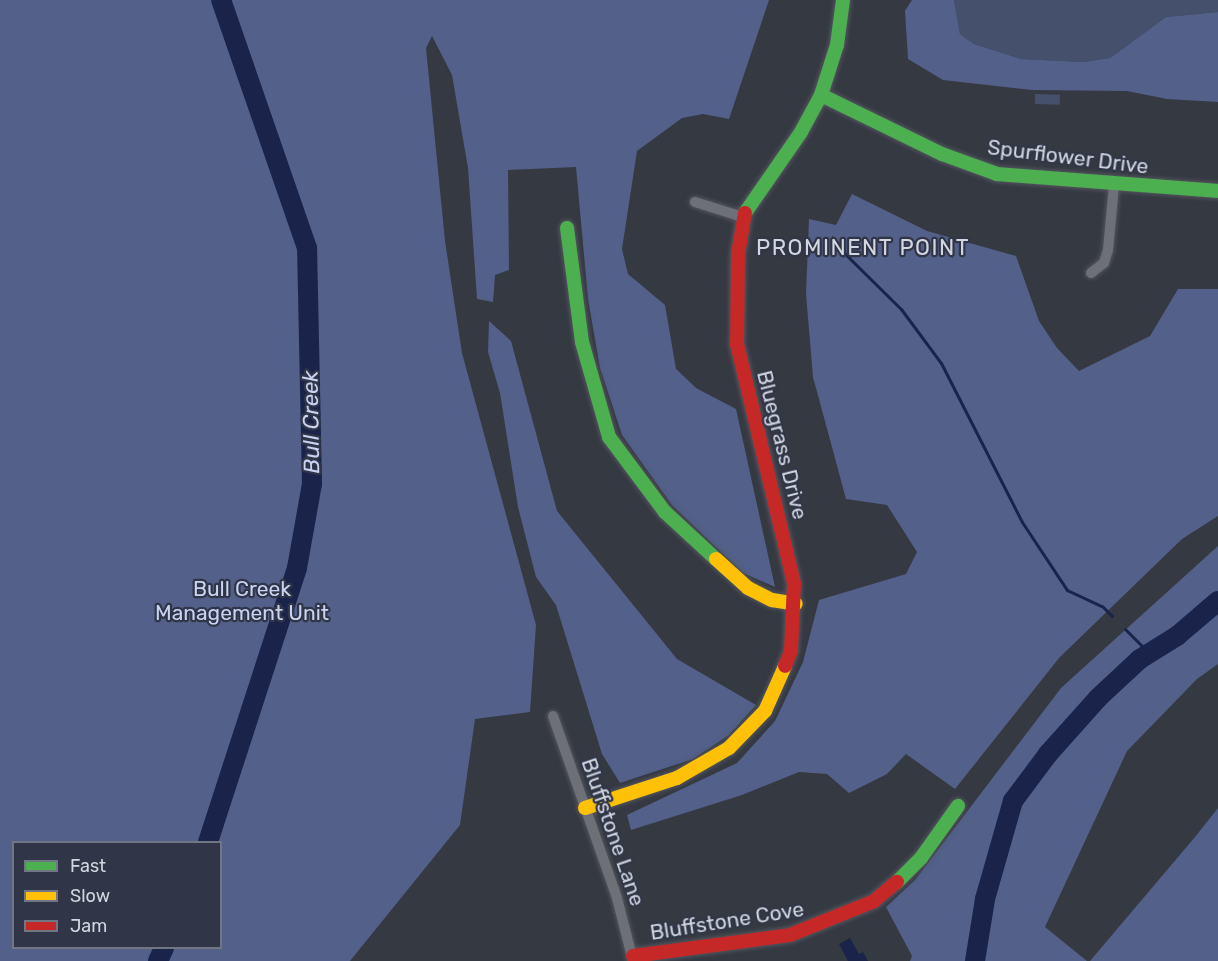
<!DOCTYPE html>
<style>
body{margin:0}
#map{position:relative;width:1218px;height:961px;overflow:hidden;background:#353942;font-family:Rubik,sans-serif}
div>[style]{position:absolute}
.green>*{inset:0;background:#45506c;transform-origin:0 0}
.forest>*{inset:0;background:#52608a}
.water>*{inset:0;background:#1a244b}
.stream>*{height:3px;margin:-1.5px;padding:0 1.5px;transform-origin:1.5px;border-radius:1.5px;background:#1a244b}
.river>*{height:20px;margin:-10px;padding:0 10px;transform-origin:10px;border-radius:10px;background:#1a244b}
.roads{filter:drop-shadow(0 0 2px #52555d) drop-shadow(0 0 2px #52555d)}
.street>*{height:10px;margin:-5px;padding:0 5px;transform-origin:5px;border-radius:5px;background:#6e7078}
.fast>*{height:14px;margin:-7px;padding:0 7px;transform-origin:7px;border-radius:7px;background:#4caf50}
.slow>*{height:14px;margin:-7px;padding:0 7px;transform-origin:7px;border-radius:7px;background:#ffc107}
.jam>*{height:14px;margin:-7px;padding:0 7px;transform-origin:7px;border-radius:7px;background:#c62828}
span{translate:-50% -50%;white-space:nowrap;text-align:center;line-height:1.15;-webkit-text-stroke:4.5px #303647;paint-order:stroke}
.street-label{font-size:21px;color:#d2d6e1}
.park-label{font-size:21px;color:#c8d4f2}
.neighbourhood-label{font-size:22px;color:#d2d6e1;letter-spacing:1.5px}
.water-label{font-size:22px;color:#c9d4f2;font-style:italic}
.legend{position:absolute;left:12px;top:841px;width:210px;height:108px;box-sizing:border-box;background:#303647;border:2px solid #717685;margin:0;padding:8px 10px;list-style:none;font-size:18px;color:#d2d6e1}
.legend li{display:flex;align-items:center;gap:12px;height:30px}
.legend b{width:30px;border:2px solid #717685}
</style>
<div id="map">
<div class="green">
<i style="clip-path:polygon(954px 0,1218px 0,1218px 12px,1166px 17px,1110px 58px,1083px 62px,1021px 59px,974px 44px,960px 34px)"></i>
<i style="left:1035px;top:94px;width:25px;height:10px;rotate:2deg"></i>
</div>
<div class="forest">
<i style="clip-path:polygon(evenodd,0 0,769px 0,729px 119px,703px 114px,682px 118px,637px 151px,622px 249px,628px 274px,665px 305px,676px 369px,696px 388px,736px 409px,775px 587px,743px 573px,672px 505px,622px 435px,600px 368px,588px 299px,576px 167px,508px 170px,509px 270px,495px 275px,493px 302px,477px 299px,468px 168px,452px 75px,432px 36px,426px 48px,445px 241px,462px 353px,536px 625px,530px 712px,475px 719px,460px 825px,350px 961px,0 961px,0 0,14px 842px,220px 842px,220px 948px,14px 948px,14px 842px)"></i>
<i style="clip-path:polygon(912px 0,954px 0,960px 34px,974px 44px,1021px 59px,1083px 62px,1110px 58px,1166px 17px,1218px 12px,1218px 102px,1167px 99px,1127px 91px,1032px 90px,943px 80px,908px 59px,905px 11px)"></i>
<i style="clip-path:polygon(852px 194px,927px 231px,1016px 256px,1039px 321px,1057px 348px,1079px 371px,1150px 336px,1178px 289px,1218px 289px,1218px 516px,1182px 539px,1059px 658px,955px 789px,906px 754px,887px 774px,849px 793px,827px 774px,799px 772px,742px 795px,631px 830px,627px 815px,737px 763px,775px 721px,803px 662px,819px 600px,906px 574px,917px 552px,887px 505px,846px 499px,813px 377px,806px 294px,809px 219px,836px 225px)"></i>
<i style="clip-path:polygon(489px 321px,511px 341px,557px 511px,677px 659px,756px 705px,729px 735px,693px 759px,620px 783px,602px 754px,556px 605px,536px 577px,518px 507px,500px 393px,488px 352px)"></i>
<i style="clip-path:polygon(1218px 546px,1218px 664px,1197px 679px,1127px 751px,1045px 927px,1087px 961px,910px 961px,912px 956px,886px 907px,915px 880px,1061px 688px)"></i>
<i style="clip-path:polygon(1218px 808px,1218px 961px,1090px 961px,1195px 837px)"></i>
</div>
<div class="water">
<i style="clip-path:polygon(850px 938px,859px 954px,863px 952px,868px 961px,848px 961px,839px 944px)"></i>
</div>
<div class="stream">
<i style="left:834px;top:243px;width:94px;rotate:44.6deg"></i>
<i style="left:901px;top:309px;width:67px;rotate:53.5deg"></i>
<i style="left:941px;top:363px;width:178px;rotate:63deg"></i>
<i style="left:1022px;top:522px;width:82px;rotate:56.5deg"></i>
<i style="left:1067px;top:590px;width:38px;rotate:25deg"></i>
<i style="left:1102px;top:606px;width:14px;rotate:45deg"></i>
<i style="left:1125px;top:629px;width:34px;rotate:45deg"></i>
</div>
<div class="river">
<i style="left:208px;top:842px;width:288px;rotate:-72deg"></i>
<i style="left:297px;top:568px;width:85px;rotate:-79.9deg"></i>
<i style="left:312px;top:484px;width:236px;rotate:-91.2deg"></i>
<i style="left:307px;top:248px;width:262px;rotate:-109.1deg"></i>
<i style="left:158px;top:961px;width:14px;rotate:-65deg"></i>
<i style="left:975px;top:961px;width:63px;rotate:-80.8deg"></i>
<i style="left:985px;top:899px;width:102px;rotate:-74.1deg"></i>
<i style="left:1013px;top:801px;width:59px;rotate:-53.3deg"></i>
<i style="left:1048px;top:754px;width:75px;rotate:-48.2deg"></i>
<i style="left:1098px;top:698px;width:57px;rotate:-42.9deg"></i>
<i style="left:1140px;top:659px;width:44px;rotate:-31.9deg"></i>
<i style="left:1177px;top:636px;width:54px;rotate:-40.5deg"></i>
</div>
<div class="roads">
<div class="street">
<i style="left:695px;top:202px;width:50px;rotate:17.4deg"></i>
<i style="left:1091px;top:273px;width:16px;rotate:-38deg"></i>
<i style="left:1104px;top:263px;width:14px;rotate:-73deg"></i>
<i style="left:1108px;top:250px;width:65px;rotate:-84.7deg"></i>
<i style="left:553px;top:716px;width:193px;rotate:70.6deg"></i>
<i style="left:617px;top:898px;width:65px;rotate:75.7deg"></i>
</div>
<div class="fast">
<i style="left:821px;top:95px;width:135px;rotate:26deg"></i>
<i style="left:942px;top:154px;width:59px;rotate:20deg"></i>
<i style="left:997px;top:174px;width:222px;rotate:4.4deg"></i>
<i style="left:745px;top:213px;width:98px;rotate:-55.3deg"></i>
<i style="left:801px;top:132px;width:42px;rotate:-61.6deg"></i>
<i style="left:821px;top:95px;width:52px;rotate:-72.3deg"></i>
<i style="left:837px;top:45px;width:45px;rotate:-82.4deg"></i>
<i style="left:567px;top:228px;width:115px;rotate:82.5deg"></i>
<i style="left:582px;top:342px;width:99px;rotate:74.1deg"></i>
<i style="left:609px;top:437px;width:94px;rotate:53.3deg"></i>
<i style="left:665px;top:512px;width:69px;rotate:42.7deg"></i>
<i style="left:897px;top:882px;width:34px;rotate:-45deg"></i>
<i style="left:921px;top:858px;width:64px;rotate:-54.6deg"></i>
</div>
<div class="slow">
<i style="left:716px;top:559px;width:43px;rotate:42.2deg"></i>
<i style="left:748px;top:588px;width:27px;rotate:27deg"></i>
<i style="left:772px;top:600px;width:24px;rotate:9deg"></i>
<i style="left:585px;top:808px;width:97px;rotate:-18.1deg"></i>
<i style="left:677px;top:778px;width:60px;rotate:-30deg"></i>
<i style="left:729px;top:748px;width:52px;rotate:-45.8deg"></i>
<i style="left:765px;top:711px;width:49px;rotate:-66deg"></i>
</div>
<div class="jam">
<i style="left:745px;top:213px;width:42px;rotate:99.7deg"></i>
<i style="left:738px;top:254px;width:90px;rotate:90.6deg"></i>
<i style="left:737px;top:344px;width:247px;rotate:76.6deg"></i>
<i style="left:794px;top:584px;width:67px;rotate:92.6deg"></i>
<i style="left:791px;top:651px;width:16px;rotate:112deg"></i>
<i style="left:633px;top:956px;width:158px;rotate:-7.6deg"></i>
<i style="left:790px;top:935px;width:91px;rotate:-22deg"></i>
<i style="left:874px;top:901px;width:30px;rotate:-40deg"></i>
</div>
</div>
<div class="street-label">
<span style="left:1068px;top:157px;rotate:7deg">Spurflower Drive</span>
<span style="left:782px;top:445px;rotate:76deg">Bluegrass Drive</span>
<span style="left:613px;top:832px;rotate:71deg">Bluffstone Lane</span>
<span style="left:727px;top:921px;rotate:-9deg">Bluffstone Cove</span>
</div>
<div class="park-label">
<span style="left:242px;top:601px">Bull Creek<br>Management Unit</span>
</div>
<div class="neighbourhood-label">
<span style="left:863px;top:248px">PROMINENT POINT</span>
</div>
<div class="water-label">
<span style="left:311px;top:422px;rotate:-91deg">Bull Creek</span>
</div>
<ul class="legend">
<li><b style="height:8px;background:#4caf50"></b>Fast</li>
<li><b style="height:8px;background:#ffc107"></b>Slow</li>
<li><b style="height:8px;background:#c62828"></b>Jam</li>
</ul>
</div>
